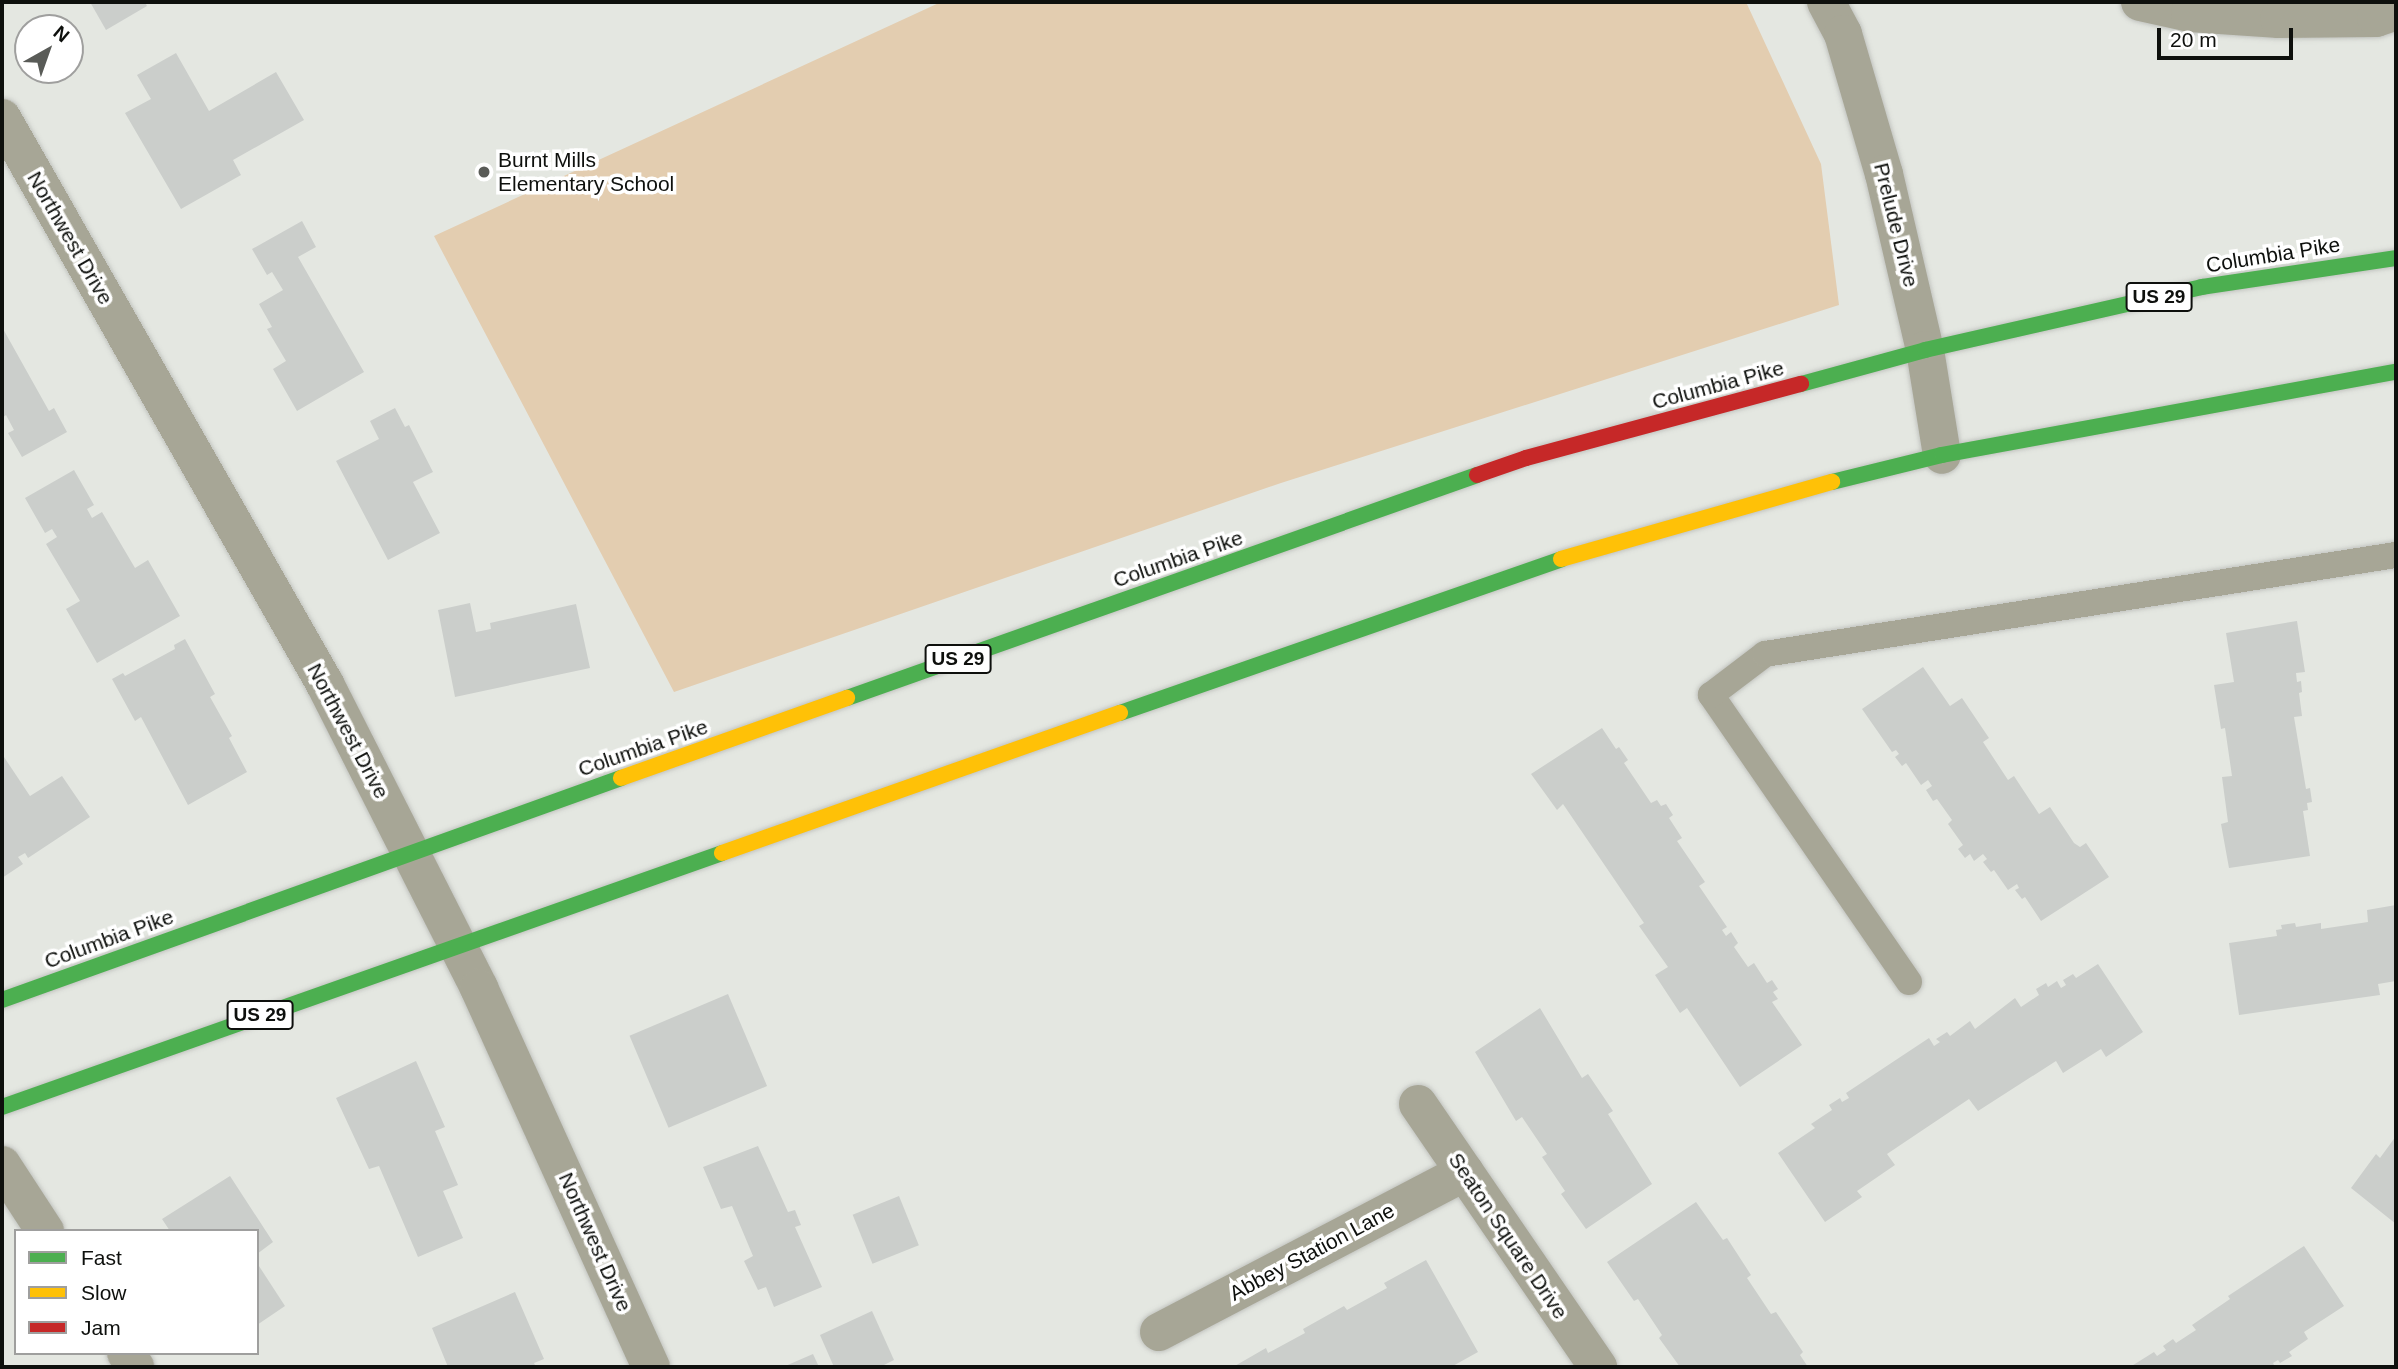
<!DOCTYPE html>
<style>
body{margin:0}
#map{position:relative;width:2398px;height:1369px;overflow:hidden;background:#e4e7e1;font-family:Arial,sans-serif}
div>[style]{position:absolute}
.green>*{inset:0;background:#e3cdb0}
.building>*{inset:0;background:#cbcecb;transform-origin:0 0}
.roads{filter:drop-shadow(0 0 2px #c2c4c0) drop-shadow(0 0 2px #c2c4c0)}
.lane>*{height:26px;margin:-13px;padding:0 13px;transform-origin:13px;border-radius:13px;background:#a7a696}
.street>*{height:38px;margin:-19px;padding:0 19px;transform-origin:19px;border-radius:19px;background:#a7a696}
.fast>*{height:16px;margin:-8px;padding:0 8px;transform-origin:8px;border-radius:8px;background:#4caf50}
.slow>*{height:16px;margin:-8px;padding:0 8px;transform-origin:8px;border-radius:8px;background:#ffc107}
.jam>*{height:16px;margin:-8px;padding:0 8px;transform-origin:8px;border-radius:8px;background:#c62828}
.dots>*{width:19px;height:19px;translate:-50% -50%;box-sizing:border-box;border:4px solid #fff;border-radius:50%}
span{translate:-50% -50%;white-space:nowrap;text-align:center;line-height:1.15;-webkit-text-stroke:7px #fff;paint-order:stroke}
.shield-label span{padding:2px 5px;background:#fff;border:2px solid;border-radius:5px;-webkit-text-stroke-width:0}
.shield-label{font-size:19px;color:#0e100d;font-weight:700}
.poi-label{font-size:21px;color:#0e100d}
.left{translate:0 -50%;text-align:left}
.street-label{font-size:21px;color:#0e100d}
.frame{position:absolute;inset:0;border:4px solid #0e100d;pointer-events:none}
.legend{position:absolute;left:14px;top:1229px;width:245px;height:126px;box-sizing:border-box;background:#fff;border:2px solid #9f9f9e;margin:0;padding:9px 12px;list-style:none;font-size:21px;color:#0e100d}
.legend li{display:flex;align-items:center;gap:14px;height:35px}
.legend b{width:35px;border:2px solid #9f9f9e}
.north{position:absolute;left:14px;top:14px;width:70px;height:70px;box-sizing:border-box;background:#fff;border:2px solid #9f9f9e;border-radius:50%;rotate:40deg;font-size:19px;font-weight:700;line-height:28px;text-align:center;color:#0e100d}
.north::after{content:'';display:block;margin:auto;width:24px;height:32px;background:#595b57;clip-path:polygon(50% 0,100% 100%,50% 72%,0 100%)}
.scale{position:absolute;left:2157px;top:28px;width:136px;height:32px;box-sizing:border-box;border:4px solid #0e100d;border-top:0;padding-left:9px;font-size:21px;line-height:24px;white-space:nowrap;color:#0e100d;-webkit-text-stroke:5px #fff;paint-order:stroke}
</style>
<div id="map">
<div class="green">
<i style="clip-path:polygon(941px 2px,1746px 2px,1821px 164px,1839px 305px,1281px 483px,674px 692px,434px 236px)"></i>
</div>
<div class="building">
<i style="clip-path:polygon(90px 2px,145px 2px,147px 6px,106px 30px)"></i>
<i style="clip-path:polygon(176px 53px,209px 111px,276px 72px,304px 120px,233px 160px,241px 175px,181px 209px,125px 113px,151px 99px,137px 75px)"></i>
<i style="clip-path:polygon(302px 221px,316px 247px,298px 257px,364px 372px,297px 411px,273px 369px,286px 361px,267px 329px,272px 327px,259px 304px,283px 290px,272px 272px,267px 275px,252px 249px)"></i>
<i style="clip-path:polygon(2px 327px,49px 411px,54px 408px,67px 432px,22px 457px,8px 433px,14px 430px,6px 415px,2px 418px)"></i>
<i style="clip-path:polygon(395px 408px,405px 427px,409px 425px,433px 472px,413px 482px,440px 533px,388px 560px,336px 461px,379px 439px,370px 421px)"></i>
<i style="clip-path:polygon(74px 470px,94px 505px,87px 509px,92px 518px,102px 512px,135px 568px,148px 560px,180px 616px,97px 663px,66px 609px,80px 601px,46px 544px,57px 537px,52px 529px,45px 533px,25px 498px)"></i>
<i style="clip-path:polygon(470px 603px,476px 632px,491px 629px,490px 623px,576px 604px,590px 668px,455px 697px,438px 610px)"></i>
<i style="clip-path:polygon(2297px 621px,2305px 672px,2296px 673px,2297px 682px,2301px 681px,2302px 692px,2299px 693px,2302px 716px,2294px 717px,2306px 789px,2310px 788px,2312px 802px,2307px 803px,2308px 810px,2303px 811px,2310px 856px,2229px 868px,2221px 824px,2228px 822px,2222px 777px,2232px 776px,2225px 728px,2221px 729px,2214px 685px,2234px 682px,2226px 633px)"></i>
<i style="clip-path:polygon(185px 639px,215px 694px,210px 697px,232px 736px,229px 738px,247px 772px,188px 805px,141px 717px,135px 721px,112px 679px,123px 673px,125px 676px,175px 649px,174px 645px)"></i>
<i style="clip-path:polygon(1923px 667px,1950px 706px,1962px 698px,1989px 738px,1983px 742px,2008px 780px,2014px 776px,2039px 814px,2050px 807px,2074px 843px,2080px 847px,2086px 843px,2109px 877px,2041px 921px,2025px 897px,2022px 899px,2015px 890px,2019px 888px,2017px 884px,2008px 890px,1994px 870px,1991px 872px,1983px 862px,1987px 859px,1983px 854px,1974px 861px,1970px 854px,1965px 858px,1958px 849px,1963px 845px,1948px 824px,1952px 820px,1937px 799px,1933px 801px,1926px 790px,1932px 786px,1928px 780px,1921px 785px,1906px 763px,1902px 766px,1895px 757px,1899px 754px,1896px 750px,1892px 752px,1862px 709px)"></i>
<i style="clip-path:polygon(1602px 728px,1616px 749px,1619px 747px,1628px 760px,1624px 763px,1651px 803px,1657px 800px,1661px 806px,1666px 804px,1673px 815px,1669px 818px,1682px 838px,1677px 841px,1705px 882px,1699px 886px,1727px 927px,1722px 930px,1726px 936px,1731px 932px,1738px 943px,1734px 947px,1748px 967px,1754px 963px,1767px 983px,1772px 980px,1778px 989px,1773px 992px,1778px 999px,1772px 1002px,1802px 1045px,1740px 1087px,1687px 1008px,1680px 1013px,1655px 975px,1668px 967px,1639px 926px,1644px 923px,1563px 804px,1557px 810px,1531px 774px)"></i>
<i style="clip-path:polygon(2px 754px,30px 796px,62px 776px,90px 817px,28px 858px,25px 853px,18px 857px,23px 864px,2px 878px)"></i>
<i style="clip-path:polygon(2396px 905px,2396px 981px,2378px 984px,2380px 995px,2239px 1015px,2229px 943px,2277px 936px,2276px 930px,2282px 929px,2281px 925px,2295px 923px,2296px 927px,2321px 923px,2321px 929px,2368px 922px,2367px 910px)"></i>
<i style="clip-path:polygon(2098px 964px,2143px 1032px,2106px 1057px,2101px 1049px,2063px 1073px,2056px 1061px,1978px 1111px,1969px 1099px,1887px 1154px,1895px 1165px,1857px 1191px,1862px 1197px,1825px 1222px,1778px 1153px,1815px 1128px,1811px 1124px,1832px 1110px,1829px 1105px,1840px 1098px,1842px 1102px,1849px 1098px,1846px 1093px,1929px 1038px,1934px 1046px,1940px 1042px,1936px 1039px,1947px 1032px,1950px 1036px,1970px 1021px,1975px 1029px,2015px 998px,2021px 1007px,2039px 995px,2036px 989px,2046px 983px,2048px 987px,2057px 981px,2061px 988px,2066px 985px,2063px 980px,2073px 974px,2076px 978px)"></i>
<i style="left:728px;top:994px;width:100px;height:107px;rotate:67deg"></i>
<i style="clip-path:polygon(1540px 1008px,1582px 1078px,1588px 1074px,1613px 1111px,1608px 1114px,1652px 1184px,1586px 1229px,1561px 1194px,1565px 1191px,1542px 1157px,1547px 1154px,1522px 1117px,1516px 1121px,1475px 1052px)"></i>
<i style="clip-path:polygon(416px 1061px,445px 1127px,435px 1131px,458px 1185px,443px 1191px,463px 1238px,418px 1257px,379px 1166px,369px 1169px,336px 1098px)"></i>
<i style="clip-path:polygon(2396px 1136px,2396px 1224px,2351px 1188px,2376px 1154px,2380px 1158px)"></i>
<i style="clip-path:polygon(758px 1146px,788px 1212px,795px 1210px,801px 1225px,795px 1227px,822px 1287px,774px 1307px,766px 1287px,758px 1290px,744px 1261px,753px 1256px,732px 1206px,721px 1209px,703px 1167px)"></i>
<i style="clip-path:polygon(230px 1176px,273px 1242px,257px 1254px,257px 1231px,170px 1231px,162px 1219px)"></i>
<i style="left:899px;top:1196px;width:53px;height:50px;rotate:68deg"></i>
<i style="clip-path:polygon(1696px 1202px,1723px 1240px,1727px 1238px,1751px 1275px,1747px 1278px,1771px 1314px,1776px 1312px,1803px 1352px,1800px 1355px,1808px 1367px,1680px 1367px,1659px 1338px,1662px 1335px,1638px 1299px,1634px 1301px,1607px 1262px)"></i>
<i style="clip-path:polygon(2304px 1246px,2344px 1306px,2304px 1332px,2308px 1339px,2289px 1352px,2292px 1356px,2280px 1363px,2278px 1360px,2273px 1363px,2275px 1367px,2130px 1367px,2154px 1352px,2157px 1356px,2166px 1350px,2163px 1346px,2173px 1339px,2176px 1343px,2196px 1330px,2192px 1325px,2230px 1299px,2228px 1296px)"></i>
<i style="clip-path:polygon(1426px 1260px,1478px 1352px,1451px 1367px,1233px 1367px,1266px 1348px,1268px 1353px,1305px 1333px,1303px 1329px,1344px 1306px,1347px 1310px,1387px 1288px,1384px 1283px)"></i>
<i style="clip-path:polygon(257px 1263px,285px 1306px,257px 1325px)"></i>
<i style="clip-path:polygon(515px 1292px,544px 1359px,534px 1363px,536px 1367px,448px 1367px,432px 1328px)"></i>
<i style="clip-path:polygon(872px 1311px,894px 1360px,880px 1367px,834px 1367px,820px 1335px)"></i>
<i style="clip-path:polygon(813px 1354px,819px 1367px,783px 1367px)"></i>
</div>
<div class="roads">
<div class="lane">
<i style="left:1909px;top:982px;width:349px;rotate:-124.6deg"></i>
<i style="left:1711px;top:695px;width:68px;rotate:-37.2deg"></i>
<i style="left:1765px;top:654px;width:639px;rotate:-8.92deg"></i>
</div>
<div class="street">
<i style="left:1826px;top:2px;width:36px;rotate:62deg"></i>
<i style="left:1843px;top:34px;width:146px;rotate:73.7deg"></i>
<i style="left:1884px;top:174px;width:181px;rotate:76.9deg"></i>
<i style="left:1925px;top:350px;width:106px;rotate:80.8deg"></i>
<i style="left:2140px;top:2px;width:51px;rotate:12.4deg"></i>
<i style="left:2190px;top:13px;width:89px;rotate:3.9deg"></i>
<i style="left:2279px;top:19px;width:97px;rotate:-0.6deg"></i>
<i style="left:2376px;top:18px;width:21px;rotate:-19deg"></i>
<i style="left:2px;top:118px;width:652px;rotate:60.29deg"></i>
<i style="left:325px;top:684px;width:341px;rotate:63.1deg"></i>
<i style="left:479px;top:988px;width:416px;rotate:65.6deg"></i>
<i style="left:1418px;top:1104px;width:319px;rotate:55.6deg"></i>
<i style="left:2px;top:1165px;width:79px;rotate:56.9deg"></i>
<i style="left:1159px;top:1332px;width:345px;rotate:-27.6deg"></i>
<i style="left:126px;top:1353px;width:17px;rotate:57deg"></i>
</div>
<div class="fast">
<i style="left:1801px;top:384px;width:129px;rotate:-15.3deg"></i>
<i style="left:1925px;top:350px;width:284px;rotate:-12.8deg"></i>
<i style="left:2202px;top:287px;width:196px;rotate:-8.5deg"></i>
<i style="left:1832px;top:482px;width:113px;rotate:-13.8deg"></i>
<i style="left:1942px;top:455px;width:462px;rotate:-10.4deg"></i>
<i style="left:847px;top:698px;width:668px;rotate:-19.49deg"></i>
<i style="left:1120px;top:713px;width:467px;rotate:-19.2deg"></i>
<i style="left:2px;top:1000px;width:658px;rotate:-19.73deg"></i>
<i style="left:2px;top:1107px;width:763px;rotate:-19.43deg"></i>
</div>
<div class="slow">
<i style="left:1561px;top:559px;width:282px;rotate:-15.9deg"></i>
<i style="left:621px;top:778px;width:240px;rotate:-19.5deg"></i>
<i style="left:722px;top:853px;width:422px;rotate:-19.4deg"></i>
</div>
<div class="jam">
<i style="left:1477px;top:475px;width:52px;rotate:-19.1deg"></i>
<i style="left:1526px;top:458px;width:285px;rotate:-15.1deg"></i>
</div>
</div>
<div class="dots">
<i style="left:484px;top:172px;background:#595b57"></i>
</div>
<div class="shield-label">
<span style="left:2159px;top:297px">US 29</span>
<span style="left:958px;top:659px">US 29</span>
<span style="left:260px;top:1015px">US 29</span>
</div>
<div class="poi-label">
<span class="left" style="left:498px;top:172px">Burnt Mills<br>Elementary School</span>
</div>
<div class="street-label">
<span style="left:1896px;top:225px;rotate:76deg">Prelude Drive</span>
<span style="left:70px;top:238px;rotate:60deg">Northwest Drive</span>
<span style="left:2273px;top:255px;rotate:-9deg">Columbia Pike</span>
<span style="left:1718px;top:385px;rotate:-15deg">Columbia Pike</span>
<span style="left:1178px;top:559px;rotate:-19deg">Columbia Pike</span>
<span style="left:348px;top:731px;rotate:62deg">Northwest Drive</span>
<span style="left:643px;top:748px;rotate:-19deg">Columbia Pike</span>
<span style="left:109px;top:939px;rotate:-20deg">Columbia Pike</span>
<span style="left:1508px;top:1236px;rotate:56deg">Seaton Square Drive</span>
<span style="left:595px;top:1242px;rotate:66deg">Northwest Drive</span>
<span style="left:1312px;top:1252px;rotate:-28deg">Abbey Station Lane</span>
</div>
<div class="frame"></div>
<ul class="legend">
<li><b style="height:9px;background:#4caf50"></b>Fast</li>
<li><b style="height:9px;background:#ffc107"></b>Slow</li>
<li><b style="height:9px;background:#c62828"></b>Jam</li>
</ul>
<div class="north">N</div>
<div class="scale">20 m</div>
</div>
